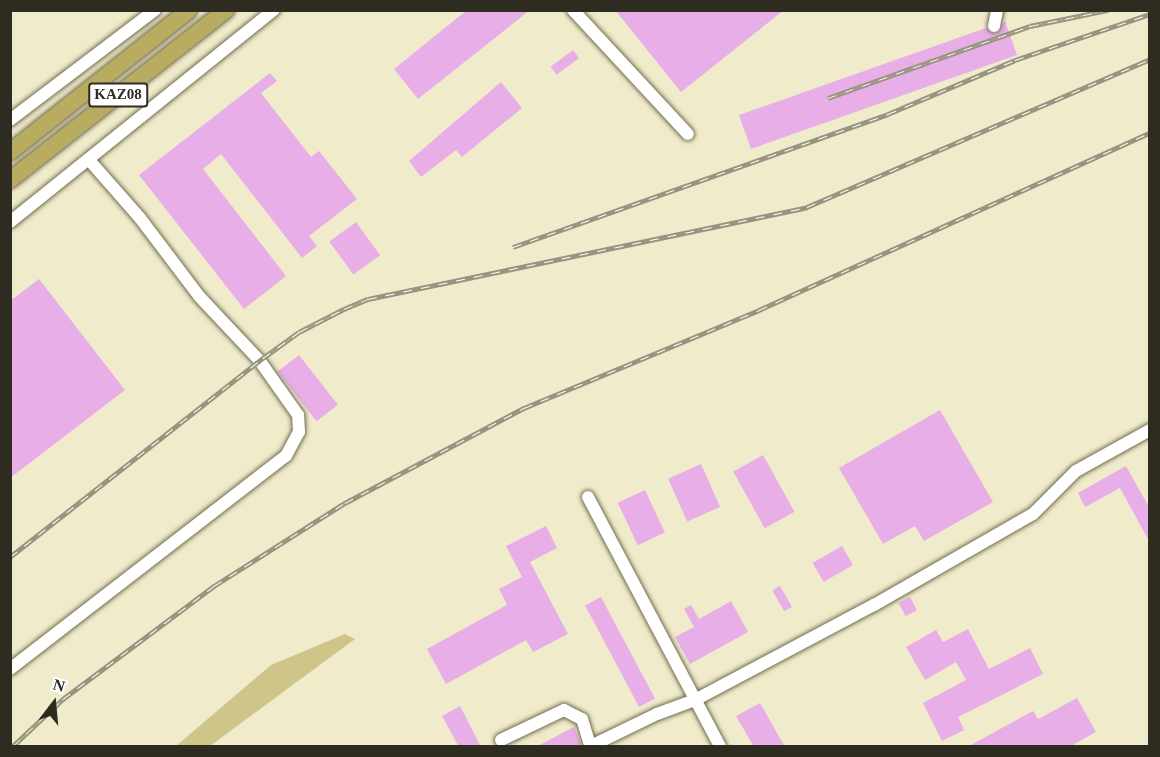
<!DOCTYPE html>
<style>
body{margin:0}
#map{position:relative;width:1160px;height:757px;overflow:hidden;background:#f0ebcb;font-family:"Times New Roman",serif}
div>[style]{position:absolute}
.green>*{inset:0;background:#cfc589}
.building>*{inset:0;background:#e8aee8;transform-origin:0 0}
.roads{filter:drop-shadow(0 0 2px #716d50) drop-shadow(0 0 2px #716d50)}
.minor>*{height:12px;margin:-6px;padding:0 6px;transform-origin:6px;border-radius:6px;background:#fff}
.highway>*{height:16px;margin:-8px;padding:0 8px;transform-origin:8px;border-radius:8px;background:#b8ac61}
.rail>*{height:5px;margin-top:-2.5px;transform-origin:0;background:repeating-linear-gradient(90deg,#fff 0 9px,#98957e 0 18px);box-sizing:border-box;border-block:2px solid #98957e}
span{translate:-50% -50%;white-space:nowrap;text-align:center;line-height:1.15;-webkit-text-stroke:4.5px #fff;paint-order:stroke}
.shield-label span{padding:2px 4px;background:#fff;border:2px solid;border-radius:4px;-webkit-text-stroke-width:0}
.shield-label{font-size:15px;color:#2e2c20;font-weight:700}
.frame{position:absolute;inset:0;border:12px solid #2e2c20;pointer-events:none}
.north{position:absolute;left:24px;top:673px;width:60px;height:60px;-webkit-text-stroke:4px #fff;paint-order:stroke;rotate:16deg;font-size:16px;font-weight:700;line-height:24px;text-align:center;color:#2e2c20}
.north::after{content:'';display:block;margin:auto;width:21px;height:27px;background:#2e2c20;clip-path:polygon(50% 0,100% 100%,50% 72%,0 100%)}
</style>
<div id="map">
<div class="green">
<i style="clip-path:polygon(345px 634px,355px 639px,210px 746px,176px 746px,271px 665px)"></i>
</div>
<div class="building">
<i style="clip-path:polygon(467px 10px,530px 10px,418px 99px,394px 69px)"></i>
<i style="clip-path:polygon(615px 10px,784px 10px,681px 92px)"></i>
<i style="clip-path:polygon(1005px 21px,1017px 55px,751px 149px,739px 115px,986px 28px,996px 34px)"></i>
<i style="left:573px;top:50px;width:10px;height:28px;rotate:53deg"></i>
<i style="clip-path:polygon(270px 73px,277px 81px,261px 93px,311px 157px,319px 151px,357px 199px,309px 236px,317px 246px,302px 258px,221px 154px,203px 169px,286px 276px,244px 309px,139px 175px)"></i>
<i style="clip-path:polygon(501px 82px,522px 108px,462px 157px,456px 150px,421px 177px,409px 161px)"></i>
<i style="left:356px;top:222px;width:41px;height:33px;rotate:54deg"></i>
<i style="clip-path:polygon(39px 279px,125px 390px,10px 478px,10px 301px)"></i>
<i style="left:299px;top:355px;width:63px;height:27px;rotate:52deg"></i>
<i style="clip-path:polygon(940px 410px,993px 502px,924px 541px,915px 526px,883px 544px,839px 468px)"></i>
<i style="left:763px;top:455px;width:65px;height:34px;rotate:61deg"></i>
<i style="left:701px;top:464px;width:47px;height:36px;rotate:66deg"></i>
<i style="clip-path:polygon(1126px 466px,1149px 507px,1149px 541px,1120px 488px,1085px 507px,1078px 493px)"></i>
<i style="left:645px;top:490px;width:47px;height:30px;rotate:65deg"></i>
<i style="clip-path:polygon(546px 526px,557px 548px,530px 562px,568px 634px,533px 652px,526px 640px,446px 684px,427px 649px,507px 605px,499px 589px,522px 577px,506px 546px)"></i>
<i style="left:842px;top:546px;width:22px;height:34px;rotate:60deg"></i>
<i style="left:780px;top:586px;width:24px;height:9px;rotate:60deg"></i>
<i style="left:601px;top:597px;width:115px;height:18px;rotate:62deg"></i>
<i style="left:910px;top:597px;width:15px;height:13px;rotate:62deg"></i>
<i style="clip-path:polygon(731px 601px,748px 632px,690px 664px,675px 637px,694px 627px,684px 609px,691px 605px,699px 619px)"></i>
<i style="clip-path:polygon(968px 629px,989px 669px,1030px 648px,1043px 674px,958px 717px,964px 730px,942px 741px,923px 703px,966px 680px,956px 662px,925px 680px,906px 647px,936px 630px,943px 642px)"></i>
<i style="clip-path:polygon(1077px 698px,1096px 732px,1069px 747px,967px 747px,1033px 711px,1038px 719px)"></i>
<i style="clip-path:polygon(760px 703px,785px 747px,754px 747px,736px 716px)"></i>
<i style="clip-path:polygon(460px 706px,481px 747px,459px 747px,442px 716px)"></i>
<i style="clip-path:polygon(574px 727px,581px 744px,576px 747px,536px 747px)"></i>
</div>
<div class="roads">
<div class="minor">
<i style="left:573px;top:10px;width:169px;rotate:47.2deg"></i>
<i style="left:994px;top:26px;width:16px;rotate:-79deg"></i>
<i style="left:10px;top:120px;width:182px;rotate:-37.2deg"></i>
<i style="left:10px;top:222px;width:339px;rotate:-38.8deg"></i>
<i style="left:588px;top:497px;width:282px;rotate:62.1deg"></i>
<i style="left:10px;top:669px;width:349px;rotate:-37.7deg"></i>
<i style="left:286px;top:456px;width:27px;rotate:-62deg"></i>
<i style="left:299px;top:432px;width:17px;rotate:-93deg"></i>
<i style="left:298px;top:415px;width:67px;rotate:-125.3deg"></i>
<i style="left:259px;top:360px;width:88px;rotate:-133.2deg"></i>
<i style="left:199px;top:296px;width:98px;rotate:-127.1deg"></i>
<i style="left:140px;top:218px;width:77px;rotate:-131.3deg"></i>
<i style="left:501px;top:740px;width:70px;rotate:-25.5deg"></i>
<i style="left:564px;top:710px;width:20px;rotate:27deg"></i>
<i style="left:582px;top:719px;width:28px;rotate:73deg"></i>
<i style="left:591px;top:746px;width:73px;rotate:-25.9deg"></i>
<i style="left:657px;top:714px;width:40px;rotate:-20.2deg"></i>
<i style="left:695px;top:700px;width:203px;rotate:-28deg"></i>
<i style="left:874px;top:605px;width:183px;rotate:-29.8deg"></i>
<i style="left:1033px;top:514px;width:61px;rotate:-45deg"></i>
<i style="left:1076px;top:471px;width:85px;rotate:-29deg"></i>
</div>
<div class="highway">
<i style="left:10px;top:152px;width:228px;rotate:-38.4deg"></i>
<i style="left:10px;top:180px;width:275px;rotate:-38.2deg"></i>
</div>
</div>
<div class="rail">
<i style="left:828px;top:98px;width:214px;rotate:-19.6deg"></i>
<i style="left:1030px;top:26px;width:80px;rotate:-11.6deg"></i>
<i style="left:513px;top:247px;width:398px;rotate:-19.5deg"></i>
<i style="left:888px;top:114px;width:138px;rotate:-23deg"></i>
<i style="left:1015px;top:60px;width:143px;rotate:-18.8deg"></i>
<i style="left:10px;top:557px;width:322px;rotate:-38.2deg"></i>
<i style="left:263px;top:358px;width:44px;rotate:-35.8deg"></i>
<i style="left:299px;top:332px;width:51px;rotate:-27.1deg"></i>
<i style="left:344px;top:309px;width:26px;rotate:-23deg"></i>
<i style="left:368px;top:299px;width:449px;rotate:-11.8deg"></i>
<i style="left:807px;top:207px;width:374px;rotate:-23.3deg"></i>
<i style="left:13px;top:746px;width:69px;rotate:-43.2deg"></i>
<i style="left:63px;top:699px;width:189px;rotate:-36.8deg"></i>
<i style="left:214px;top:586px;width:155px;rotate:-32.4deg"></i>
<i style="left:345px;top:503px;width:203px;rotate:-28deg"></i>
<i style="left:524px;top:408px;width:255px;rotate:-22.6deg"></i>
<i style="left:759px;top:310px;width:429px;rotate:-24.4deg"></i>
</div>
<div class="shield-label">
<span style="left:118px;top:95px">KAZ08</span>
</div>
<div class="frame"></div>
<div class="north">N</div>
</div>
